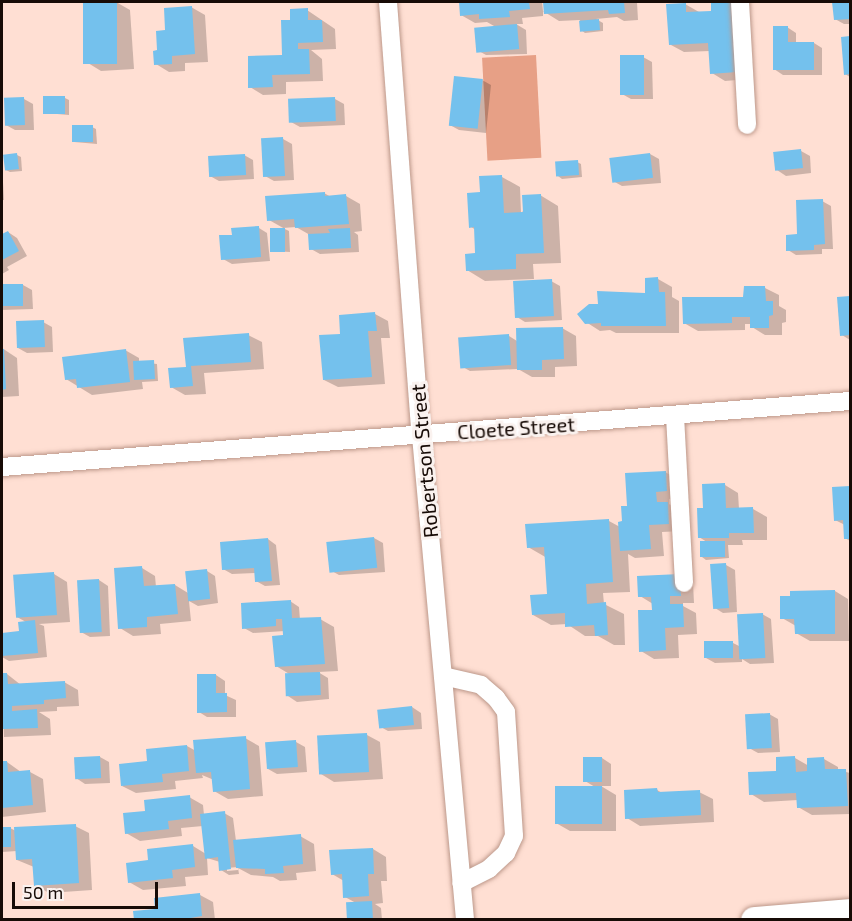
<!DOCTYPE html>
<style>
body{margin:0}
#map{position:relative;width:852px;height:921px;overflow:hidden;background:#ffdfd3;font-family:"Exo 2",sans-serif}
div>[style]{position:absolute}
.green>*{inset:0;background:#e7a086;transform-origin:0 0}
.shadow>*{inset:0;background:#0003}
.building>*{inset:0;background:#74c1ed;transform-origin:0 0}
.roads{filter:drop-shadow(0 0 2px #bd988a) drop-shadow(0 0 2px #bd988a)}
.minor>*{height:18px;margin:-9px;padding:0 9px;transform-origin:9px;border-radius:9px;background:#fff}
.highway>*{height:27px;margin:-13.5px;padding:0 13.5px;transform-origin:13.5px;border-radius:13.5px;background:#fff}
span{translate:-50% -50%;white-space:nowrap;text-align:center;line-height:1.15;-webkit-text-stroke:6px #faf2ef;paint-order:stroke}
.street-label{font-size:20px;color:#170b06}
.frame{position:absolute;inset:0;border:3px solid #170b06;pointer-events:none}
.scale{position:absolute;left:12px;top:882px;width:146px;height:27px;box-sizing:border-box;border:3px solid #170b06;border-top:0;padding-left:8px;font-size:18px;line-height:21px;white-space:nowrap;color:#170b06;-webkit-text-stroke:4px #faf2ef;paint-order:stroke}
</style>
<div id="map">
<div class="green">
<i style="left:536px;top:55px;width:103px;height:54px;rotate:87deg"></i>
</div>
<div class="shadow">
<i style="clip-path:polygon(116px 2px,130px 10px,134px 69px,101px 71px,88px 63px)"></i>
<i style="clip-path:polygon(460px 2px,542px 2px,543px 11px,545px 11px,545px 2px,637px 2px,638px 20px,624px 21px,617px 17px,596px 19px,603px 23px,603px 31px,585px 33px,581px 30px,580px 20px,559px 21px,543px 11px,543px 16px,522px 18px,523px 24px,516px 24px,526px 30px,527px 54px,486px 55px,477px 50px,494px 26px,487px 22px,475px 23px,461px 15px)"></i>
<i style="clip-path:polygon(712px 2px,735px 2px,750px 79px,725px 81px,712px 73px,710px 51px,684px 52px,671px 45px,685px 4px,699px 12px,713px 12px)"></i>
<i style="clip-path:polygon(834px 2px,850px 2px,850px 24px,844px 24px,835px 19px)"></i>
<i style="clip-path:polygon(191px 7px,205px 15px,208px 62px,185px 63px,185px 71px,169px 72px,156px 64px,159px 51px,167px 31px)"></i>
<i style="clip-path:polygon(307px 10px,335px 29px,336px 49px,311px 50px,322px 59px,323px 81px,286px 82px,286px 94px,263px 95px,250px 87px,283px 57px)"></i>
<i style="clip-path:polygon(787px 27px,796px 33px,796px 43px,814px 43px,822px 48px,822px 75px,783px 75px,774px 69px)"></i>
<i style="clip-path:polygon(843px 38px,850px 38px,850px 77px,845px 74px)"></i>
<i style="clip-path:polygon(643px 57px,652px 62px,653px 99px,631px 99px,622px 94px)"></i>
<i style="clip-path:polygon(482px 80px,491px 85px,486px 133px,459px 130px,450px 125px)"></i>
<i style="clip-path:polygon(65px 98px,69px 100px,69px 115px,45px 113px)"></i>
<i style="clip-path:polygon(24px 99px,33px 104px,34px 130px,15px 130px,6px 125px)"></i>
<i style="clip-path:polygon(335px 99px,344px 104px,345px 125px,300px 127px,291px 122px)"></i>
<i style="clip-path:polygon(92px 127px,96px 129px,97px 144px,74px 142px)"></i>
<i style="clip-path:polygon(283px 139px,292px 144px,294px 180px,274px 181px,265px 176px)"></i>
<i style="clip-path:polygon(801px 151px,810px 156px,811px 173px,786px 176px,777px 170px)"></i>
<i style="clip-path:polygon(650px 154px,659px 159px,661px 183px,622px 186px,613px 181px)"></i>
<i style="clip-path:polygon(17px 155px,21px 157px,22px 171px,10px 172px,6px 170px)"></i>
<i style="clip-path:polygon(244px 155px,253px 160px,254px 179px,219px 181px,210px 176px)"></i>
<i style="clip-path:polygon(577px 162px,581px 164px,582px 177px,562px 179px,558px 176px)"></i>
<i style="clip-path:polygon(2px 163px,4px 200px,2px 200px)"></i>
<i style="clip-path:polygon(502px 177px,520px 187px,521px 213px,540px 195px,558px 206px,561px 263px,533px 264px,534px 279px,485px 281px,467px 270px,477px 255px,476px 230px,471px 227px,481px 194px)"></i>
<i style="clip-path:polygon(324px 193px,331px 197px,346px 196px,360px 204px,362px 231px,354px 232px,358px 235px,359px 252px,320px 254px,311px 249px,310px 235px,296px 227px,283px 228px,289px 231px,290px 252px,272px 251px,285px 229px,269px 220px)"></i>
<i style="clip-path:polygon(822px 201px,831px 206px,833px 249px,822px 249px,822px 254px,796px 255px,788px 250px)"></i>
<i style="clip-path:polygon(259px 228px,267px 233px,270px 261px,232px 264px,223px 259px,234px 236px)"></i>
<i style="clip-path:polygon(8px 232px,17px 238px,27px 256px,7px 267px,9px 270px,2px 274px,2px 236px)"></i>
<i style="clip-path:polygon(658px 279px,672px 287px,672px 297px,679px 301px,679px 333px,616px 333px,610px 330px,600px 331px,586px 322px,599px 305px,647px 294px)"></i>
<i style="clip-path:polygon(551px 281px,560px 286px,562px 320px,525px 322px,517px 317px)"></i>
<i style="clip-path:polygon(23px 285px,32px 290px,33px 309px,2px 310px,2px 286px)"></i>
<i style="clip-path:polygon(765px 288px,779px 295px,779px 306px,786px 310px,786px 322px,782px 323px,782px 335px,765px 335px,752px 327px,752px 324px,745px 324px,745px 330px,698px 331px,684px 323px)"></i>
<i style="clip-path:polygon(850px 297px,850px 340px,842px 335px,838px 299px)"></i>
<i style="clip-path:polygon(375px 314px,388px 321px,390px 338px,381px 338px,385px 384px,338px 387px,324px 380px,342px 335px)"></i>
<i style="clip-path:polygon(43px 322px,52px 327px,53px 352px,27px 353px,18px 348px)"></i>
<i style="clip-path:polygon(562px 328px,576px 336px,577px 366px,555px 367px,555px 377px,532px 377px,518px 369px,470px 371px,461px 366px,509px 336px,517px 341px)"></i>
<i style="clip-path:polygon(248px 335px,262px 342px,264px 369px,204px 373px,206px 394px,185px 395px,171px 387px,187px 368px,185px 340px)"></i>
<i style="clip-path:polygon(2px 348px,17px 358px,19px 396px,2px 397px)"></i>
<i style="clip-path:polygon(125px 350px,139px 358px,139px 362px,157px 364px,158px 381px,142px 382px,143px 389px,92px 395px,66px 379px)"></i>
<i style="clip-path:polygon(665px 472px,679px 480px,680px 498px,669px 499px,669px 504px,681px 511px,682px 531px,662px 532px,664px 556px,635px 558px,628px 554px,630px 592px,603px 593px,604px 604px,624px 614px,625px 645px,614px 645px,598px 636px,585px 636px,567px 624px,551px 625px,533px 615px,549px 596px,547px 558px,528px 547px,609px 521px,620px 527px,629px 507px)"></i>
<i style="clip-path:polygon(725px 485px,738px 493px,739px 509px,753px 509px,767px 517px,767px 540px,742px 540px,743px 545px,728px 545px,729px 558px,706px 560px,702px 557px,710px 544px,699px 537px)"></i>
<i style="clip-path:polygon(850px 487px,850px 541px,845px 538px,845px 525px,835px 520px,833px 488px)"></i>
<i style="clip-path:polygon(374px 538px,383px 543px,385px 572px,339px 575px,330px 570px)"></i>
<i style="clip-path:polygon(268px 539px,276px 545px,280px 585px,265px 586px,256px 581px,255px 573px,232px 574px,223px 569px)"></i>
<i style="clip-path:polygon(726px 565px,735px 570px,737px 612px,723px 613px,715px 608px)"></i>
<i style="clip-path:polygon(142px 568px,155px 576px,156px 587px,175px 585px,188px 593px,207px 571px,215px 576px,218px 603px,198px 606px,189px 601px,191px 621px,160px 624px,161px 634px,133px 636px,120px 628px)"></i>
<i style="clip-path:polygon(54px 574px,67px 582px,70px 622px,39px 624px,44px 626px,47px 657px,9px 661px,2px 657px,2px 635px,20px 633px,26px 622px,17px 617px)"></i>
<i style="clip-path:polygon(680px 576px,693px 583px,694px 603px,683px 603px,683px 606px,696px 613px,697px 634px,678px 635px,679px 658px,654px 659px,641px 651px,654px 611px,653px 604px,640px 596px)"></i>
<i style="clip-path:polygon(99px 580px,108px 586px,110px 636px,90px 637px,81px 632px)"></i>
<i style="clip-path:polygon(835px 591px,848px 599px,849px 641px,810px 641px,796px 633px,796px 626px,782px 618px)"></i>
<i style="clip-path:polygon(290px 601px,299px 607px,300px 620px,320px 619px,334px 627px,338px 671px,318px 672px,328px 678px,329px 699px,297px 702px,288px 696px,291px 675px,276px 666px,285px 631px,253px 633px,244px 628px)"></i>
<i style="clip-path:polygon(762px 614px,771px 619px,774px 663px,750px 664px,742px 659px,742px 662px,715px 663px,706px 658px,733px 643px,741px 647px)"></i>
<i style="clip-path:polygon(7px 674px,21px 685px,64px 682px,78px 690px,79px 706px,57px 707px,57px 711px,39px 712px,50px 719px,51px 735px,4px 737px,2px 675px)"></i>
<i style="clip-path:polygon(216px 675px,225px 681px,225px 695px,236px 700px,236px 717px,207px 717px,199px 712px)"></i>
<i style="clip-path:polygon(412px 707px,421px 713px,422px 729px,388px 731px,379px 726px)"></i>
<i style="clip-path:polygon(769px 714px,778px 719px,780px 752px,758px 753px,749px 748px)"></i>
<i style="clip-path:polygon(367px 735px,380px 742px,383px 779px,334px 782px,321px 774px)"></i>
<i style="clip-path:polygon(245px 738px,259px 746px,263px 796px,228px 799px,214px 791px,214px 780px,202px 775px,203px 778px,175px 781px,176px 789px,136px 793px,122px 786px,149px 763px,187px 746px,196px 751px)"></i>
<i style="clip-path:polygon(296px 742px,305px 747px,307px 772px,277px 774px,268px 769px)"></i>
<i style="clip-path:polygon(100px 757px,109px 762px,110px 783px,85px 784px,76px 778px)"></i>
<i style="clip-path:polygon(602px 758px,611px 764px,611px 786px,601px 786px,616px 795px,616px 831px,570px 831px,556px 823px,595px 787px,585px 781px)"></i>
<i style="clip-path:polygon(795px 758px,809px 766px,824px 759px,838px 767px,838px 770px,850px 773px,850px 814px,812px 815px,798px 807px,798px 800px,764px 802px,751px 794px)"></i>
<i style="clip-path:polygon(7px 762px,21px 772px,30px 772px,43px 779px,46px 812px,2px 817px,2px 763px)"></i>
<i style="clip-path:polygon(657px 790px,664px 794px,699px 792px,713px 799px,714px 822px,640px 826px,627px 818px)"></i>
<i style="clip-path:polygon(evenodd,189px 797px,203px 805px,204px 815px,224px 813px,233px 818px,236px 841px,300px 836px,314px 844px,316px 871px,296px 873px,297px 880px,280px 881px,273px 877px,251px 875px,238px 868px,239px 874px,229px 875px,221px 870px,220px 862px,207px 858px,208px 875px,185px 877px,186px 886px,143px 890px,129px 882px,150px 861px,193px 846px,206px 854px,203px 826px,181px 828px,182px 836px,140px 841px,126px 833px,146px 812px,189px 797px,238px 867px,238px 870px,227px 871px,227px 868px,238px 867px)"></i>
<i style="clip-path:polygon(75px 826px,89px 833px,92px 890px,49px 893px,35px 885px,34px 867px,17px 860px,17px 851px,2px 852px,2px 829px,10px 828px,16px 831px)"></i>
<i style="clip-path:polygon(373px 849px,386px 857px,387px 881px,381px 881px,383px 903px,375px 904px,381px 908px,382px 920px,348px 920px,356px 903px,345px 897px,344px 881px,332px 874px)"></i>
<i style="clip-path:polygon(200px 895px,213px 902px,215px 920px,135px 920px)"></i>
</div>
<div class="building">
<i style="left:83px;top:2px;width:34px;height:62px"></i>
<i style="clip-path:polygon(459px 2px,529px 2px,530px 9px,509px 11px,510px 17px,479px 19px,479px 14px,460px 16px)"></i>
<i style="clip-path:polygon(543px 2px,624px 2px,625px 13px,609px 14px,608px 10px,544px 14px)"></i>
<i style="clip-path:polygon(711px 2px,732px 2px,737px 72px,710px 74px,708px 43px,669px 45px,666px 4px,686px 3px,686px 12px,711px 11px)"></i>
<i style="clip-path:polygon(832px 2px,850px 2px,850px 19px,834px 20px)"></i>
<i style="clip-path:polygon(192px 6px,195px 54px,172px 56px,172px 64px,154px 65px,153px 51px,157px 50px,156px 31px,165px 30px,164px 8px)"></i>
<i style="clip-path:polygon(308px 8px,308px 20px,322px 20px,323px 42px,298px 43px,298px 49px,309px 49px,310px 74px,272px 75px,273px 87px,248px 88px,248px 56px,282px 55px,281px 20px,290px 20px,290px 9px)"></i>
<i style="left:599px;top:19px;width:11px;height:20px;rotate:85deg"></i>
<i style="left:517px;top:24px;width:25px;height:43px;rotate:85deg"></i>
<i style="clip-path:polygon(773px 26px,788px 26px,788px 42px,814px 42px,814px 70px,773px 70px)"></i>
<i style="clip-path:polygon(850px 36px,850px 74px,844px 75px,841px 37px)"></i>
<i style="left:644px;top:55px;width:40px;height:24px;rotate:90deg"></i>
<i style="left:454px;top:76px;width:29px;height:50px;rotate:6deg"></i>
<i style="left:43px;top:96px;width:22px;height:18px"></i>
<i style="left:24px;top:97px;width:28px;height:20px;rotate:88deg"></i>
<i style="left:335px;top:97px;width:24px;height:47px;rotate:88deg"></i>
<i style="left:93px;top:125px;width:17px;height:21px;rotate:90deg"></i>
<i style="left:283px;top:137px;width:39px;height:22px;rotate:87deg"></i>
<i style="left:801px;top:149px;width:19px;height:28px;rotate:84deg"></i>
<i style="left:17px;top:153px;width:16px;height:14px;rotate:83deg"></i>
<i style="left:650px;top:153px;width:25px;height:41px;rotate:83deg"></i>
<i style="left:245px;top:154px;width:21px;height:37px;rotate:87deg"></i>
<i style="left:578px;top:160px;width:15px;height:23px;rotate:86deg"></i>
<i style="clip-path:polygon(502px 175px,504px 213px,523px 212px,522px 195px,541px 194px,544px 253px,516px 254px,516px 269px,466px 271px,465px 254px,475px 253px,474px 227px,469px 228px,467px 193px,480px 192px,479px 176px)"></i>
<i style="clip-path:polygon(325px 192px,325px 196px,346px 194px,349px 224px,295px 228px,294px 219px,267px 221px,265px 196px)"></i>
<i style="clip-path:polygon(823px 199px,825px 244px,814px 245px,814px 250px,786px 251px,786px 235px,797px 234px,796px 200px)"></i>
<i style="clip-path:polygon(259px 226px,261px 257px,221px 260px,219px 235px,232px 235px,231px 228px)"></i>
<i style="left:270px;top:228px;width:15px;height:24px"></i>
<i style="clip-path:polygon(350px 228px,351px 248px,309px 250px,308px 234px,330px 233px,328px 229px)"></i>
<i style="clip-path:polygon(8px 231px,19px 251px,2px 260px,2px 234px)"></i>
<i style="clip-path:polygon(658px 277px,659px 292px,665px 292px,666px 326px,601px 326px,601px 323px,585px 324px,577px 314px,589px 304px,598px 304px,597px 291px,645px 293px,645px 278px)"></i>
<i style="left:552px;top:279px;width:37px;height:39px;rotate:87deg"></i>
<i style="left:2px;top:284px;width:21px;height:22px"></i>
<i style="clip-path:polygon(744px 286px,765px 286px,766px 301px,773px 301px,773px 315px,769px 316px,769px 328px,750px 328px,750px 317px,732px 317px,732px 323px,683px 324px,682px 297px,743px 297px)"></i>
<i style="clip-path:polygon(850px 296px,850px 335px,840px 336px,837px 297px)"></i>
<i style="clip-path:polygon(375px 312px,377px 331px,368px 331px,372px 377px,323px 380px,319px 335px,340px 334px,339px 315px)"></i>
<i style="left:44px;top:320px;width:27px;height:28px;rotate:88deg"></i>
<i style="clip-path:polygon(563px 327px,564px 359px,542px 360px,542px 370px,517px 370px,516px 328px)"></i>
<i style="clip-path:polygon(249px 333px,251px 362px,191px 366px,193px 386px,170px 388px,168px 368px,186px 367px,183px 338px)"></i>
<i style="left:509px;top:334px;width:31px;height:51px;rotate:86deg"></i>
<i style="clip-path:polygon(2px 349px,4px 349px,6px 389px,2px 390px)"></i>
<i style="clip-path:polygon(126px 349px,130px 382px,77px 388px,76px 379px,65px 380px,62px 357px)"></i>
<i style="left:154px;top:360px;width:19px;height:21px;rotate:87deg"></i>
<i style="clip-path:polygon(666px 471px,667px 491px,656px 492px,657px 502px,668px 502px,669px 524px,649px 525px,651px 549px,620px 551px,618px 522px,622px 521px,621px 506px,627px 506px,625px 473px)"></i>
<i style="clip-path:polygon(725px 483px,726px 508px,753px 507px,754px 533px,729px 533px,729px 538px,698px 538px,697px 508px,703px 508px,702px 484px)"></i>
<i style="clip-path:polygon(850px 486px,850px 539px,844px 539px,843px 520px,834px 521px,832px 487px)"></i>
<i style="clip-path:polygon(609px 519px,613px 582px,586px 584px,587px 604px,606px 602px,608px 635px,595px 636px,594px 625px,565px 627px,565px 613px,532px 615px,530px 595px,547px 594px,544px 547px,527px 548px,525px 524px)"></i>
<i style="left:374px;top:537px;width:31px;height:48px;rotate:84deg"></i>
<i style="clip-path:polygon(268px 538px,272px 581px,255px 582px,254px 568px,222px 570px,220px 542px)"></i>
<i style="left:725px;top:541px;width:16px;height:25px;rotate:90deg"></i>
<i style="left:726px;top:563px;width:45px;height:16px;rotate:86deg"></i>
<i style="clip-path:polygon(142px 566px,144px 586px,175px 584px,178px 614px,147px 617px,147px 627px,118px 629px,114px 568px)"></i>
<i style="left:207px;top:569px;width:30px;height:22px;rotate:84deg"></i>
<i style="left:54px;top:572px;width:43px;height:41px;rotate:86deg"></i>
<i style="clip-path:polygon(680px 574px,681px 596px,670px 596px,670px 604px,683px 604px,684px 627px,665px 628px,666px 650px,639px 652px,638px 610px,652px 610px,651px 597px,638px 597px,637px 576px)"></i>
<i style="left:99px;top:579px;width:53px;height:22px;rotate:87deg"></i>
<i style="clip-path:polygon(835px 590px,835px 634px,795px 634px,794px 619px,780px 619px,780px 596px,790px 596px,790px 591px)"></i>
<i style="clip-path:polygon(291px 600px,292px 618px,321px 617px,325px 664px,275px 667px,272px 636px,283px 635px,282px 619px,276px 619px,276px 626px,242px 629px,241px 603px)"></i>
<i style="left:763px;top:613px;width:45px;height:26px;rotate:87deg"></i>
<i style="clip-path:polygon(35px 620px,38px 653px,2px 656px,2px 633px,19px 631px,18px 622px)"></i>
<i style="left:733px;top:641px;width:17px;height:29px;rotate:90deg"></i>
<i style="left:320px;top:672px;width:23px;height:35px;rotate:88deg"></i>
<i style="clip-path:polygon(2px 673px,7px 673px,8px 684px,65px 681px,66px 698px,44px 700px,44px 704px,12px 706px,12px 711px,37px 709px,38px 728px,2px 729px)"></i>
<i style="clip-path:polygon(197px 674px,216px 674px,216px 693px,227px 693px,227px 712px,197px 713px)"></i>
<i style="left:412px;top:706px;width:19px;height:35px;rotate:84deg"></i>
<i style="left:770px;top:713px;width:35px;height:25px;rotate:87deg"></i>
<i style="left:367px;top:733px;width:39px;height:50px;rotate:87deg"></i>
<i style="clip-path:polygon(246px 736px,250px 789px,213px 792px,211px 772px,196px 773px,193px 740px)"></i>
<i style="left:296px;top:740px;width:27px;height:31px;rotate:86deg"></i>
<i style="clip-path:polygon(187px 745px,189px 771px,162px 774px,163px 782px,121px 786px,119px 764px,147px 761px,146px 749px)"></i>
<i style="left:100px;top:756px;width:22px;height:26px;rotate:87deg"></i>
<i style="clip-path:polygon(795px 756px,796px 772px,807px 771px,807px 758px,824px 757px,825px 769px,846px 769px,848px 806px,797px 808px,796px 793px,749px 795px,748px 772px,776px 771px,776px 757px)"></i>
<i style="left:583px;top:757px;width:19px;height:25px"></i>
<i style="clip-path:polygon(2px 761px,7px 761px,8px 772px,30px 770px,33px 805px,2px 808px)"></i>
<i style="left:555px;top:786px;width:47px;height:38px"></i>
<i style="clip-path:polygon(657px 788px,658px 792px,700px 790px,701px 815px,625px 819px,624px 790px)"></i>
<i style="clip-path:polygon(190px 795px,192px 818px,168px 821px,169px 829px,125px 834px,123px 813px,145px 811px,144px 800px)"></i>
<i style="clip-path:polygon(225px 811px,231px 869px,219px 871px,218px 857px,205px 859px,200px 814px)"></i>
<i style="clip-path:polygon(76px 824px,79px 883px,34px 886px,32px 859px,16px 860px,14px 827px)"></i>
<i style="left:2px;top:827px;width:9px;height:20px"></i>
<i style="clip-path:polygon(301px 834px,303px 864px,283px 866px,284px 873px,265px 874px,265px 869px,236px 868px,233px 840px)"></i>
<i style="clip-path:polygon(193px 844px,195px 867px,172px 870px,173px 878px,128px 883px,126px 863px,148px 860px,147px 849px)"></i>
<i style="clip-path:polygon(373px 848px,374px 874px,368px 874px,369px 896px,343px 898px,342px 874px,331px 875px,329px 850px)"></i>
<i style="clip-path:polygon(200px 893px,202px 916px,179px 920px,134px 920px,133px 911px,155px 909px,154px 898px)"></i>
<i style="left:372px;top:901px;width:19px;height:26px;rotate:87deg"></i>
</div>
<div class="roads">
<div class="minor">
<i style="left:388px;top:2px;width:435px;rotate:85.7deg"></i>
<i style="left:421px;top:436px;width:486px;rotate:84.8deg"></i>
<i style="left:740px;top:2px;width:123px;rotate:86.7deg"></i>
<i style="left:675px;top:416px;width:167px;rotate:86.9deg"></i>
<i style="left:2px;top:467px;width:851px;rotate:-4.45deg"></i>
<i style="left:443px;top:676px;width:39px;rotate:13deg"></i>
<i style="left:481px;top:685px;width:20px;rotate:41deg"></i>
<i style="left:496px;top:698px;width:17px;rotate:54deg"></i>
<i style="left:506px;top:712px;width:124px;rotate:86.3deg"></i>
<i style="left:514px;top:836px;width:19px;rotate:115deg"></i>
<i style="left:506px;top:853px;width:23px;rotate:137deg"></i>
<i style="left:489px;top:869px;width:31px;rotate:153deg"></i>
</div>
<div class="highway">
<i style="left:754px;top:920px;width:96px;rotate:-4.8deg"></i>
</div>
</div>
<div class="street-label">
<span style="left:516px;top:428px;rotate:-4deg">Cloete Street</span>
<span style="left:424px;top:461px;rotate:-95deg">Robertson Street</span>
</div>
<div class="frame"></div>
<div class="scale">50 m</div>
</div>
